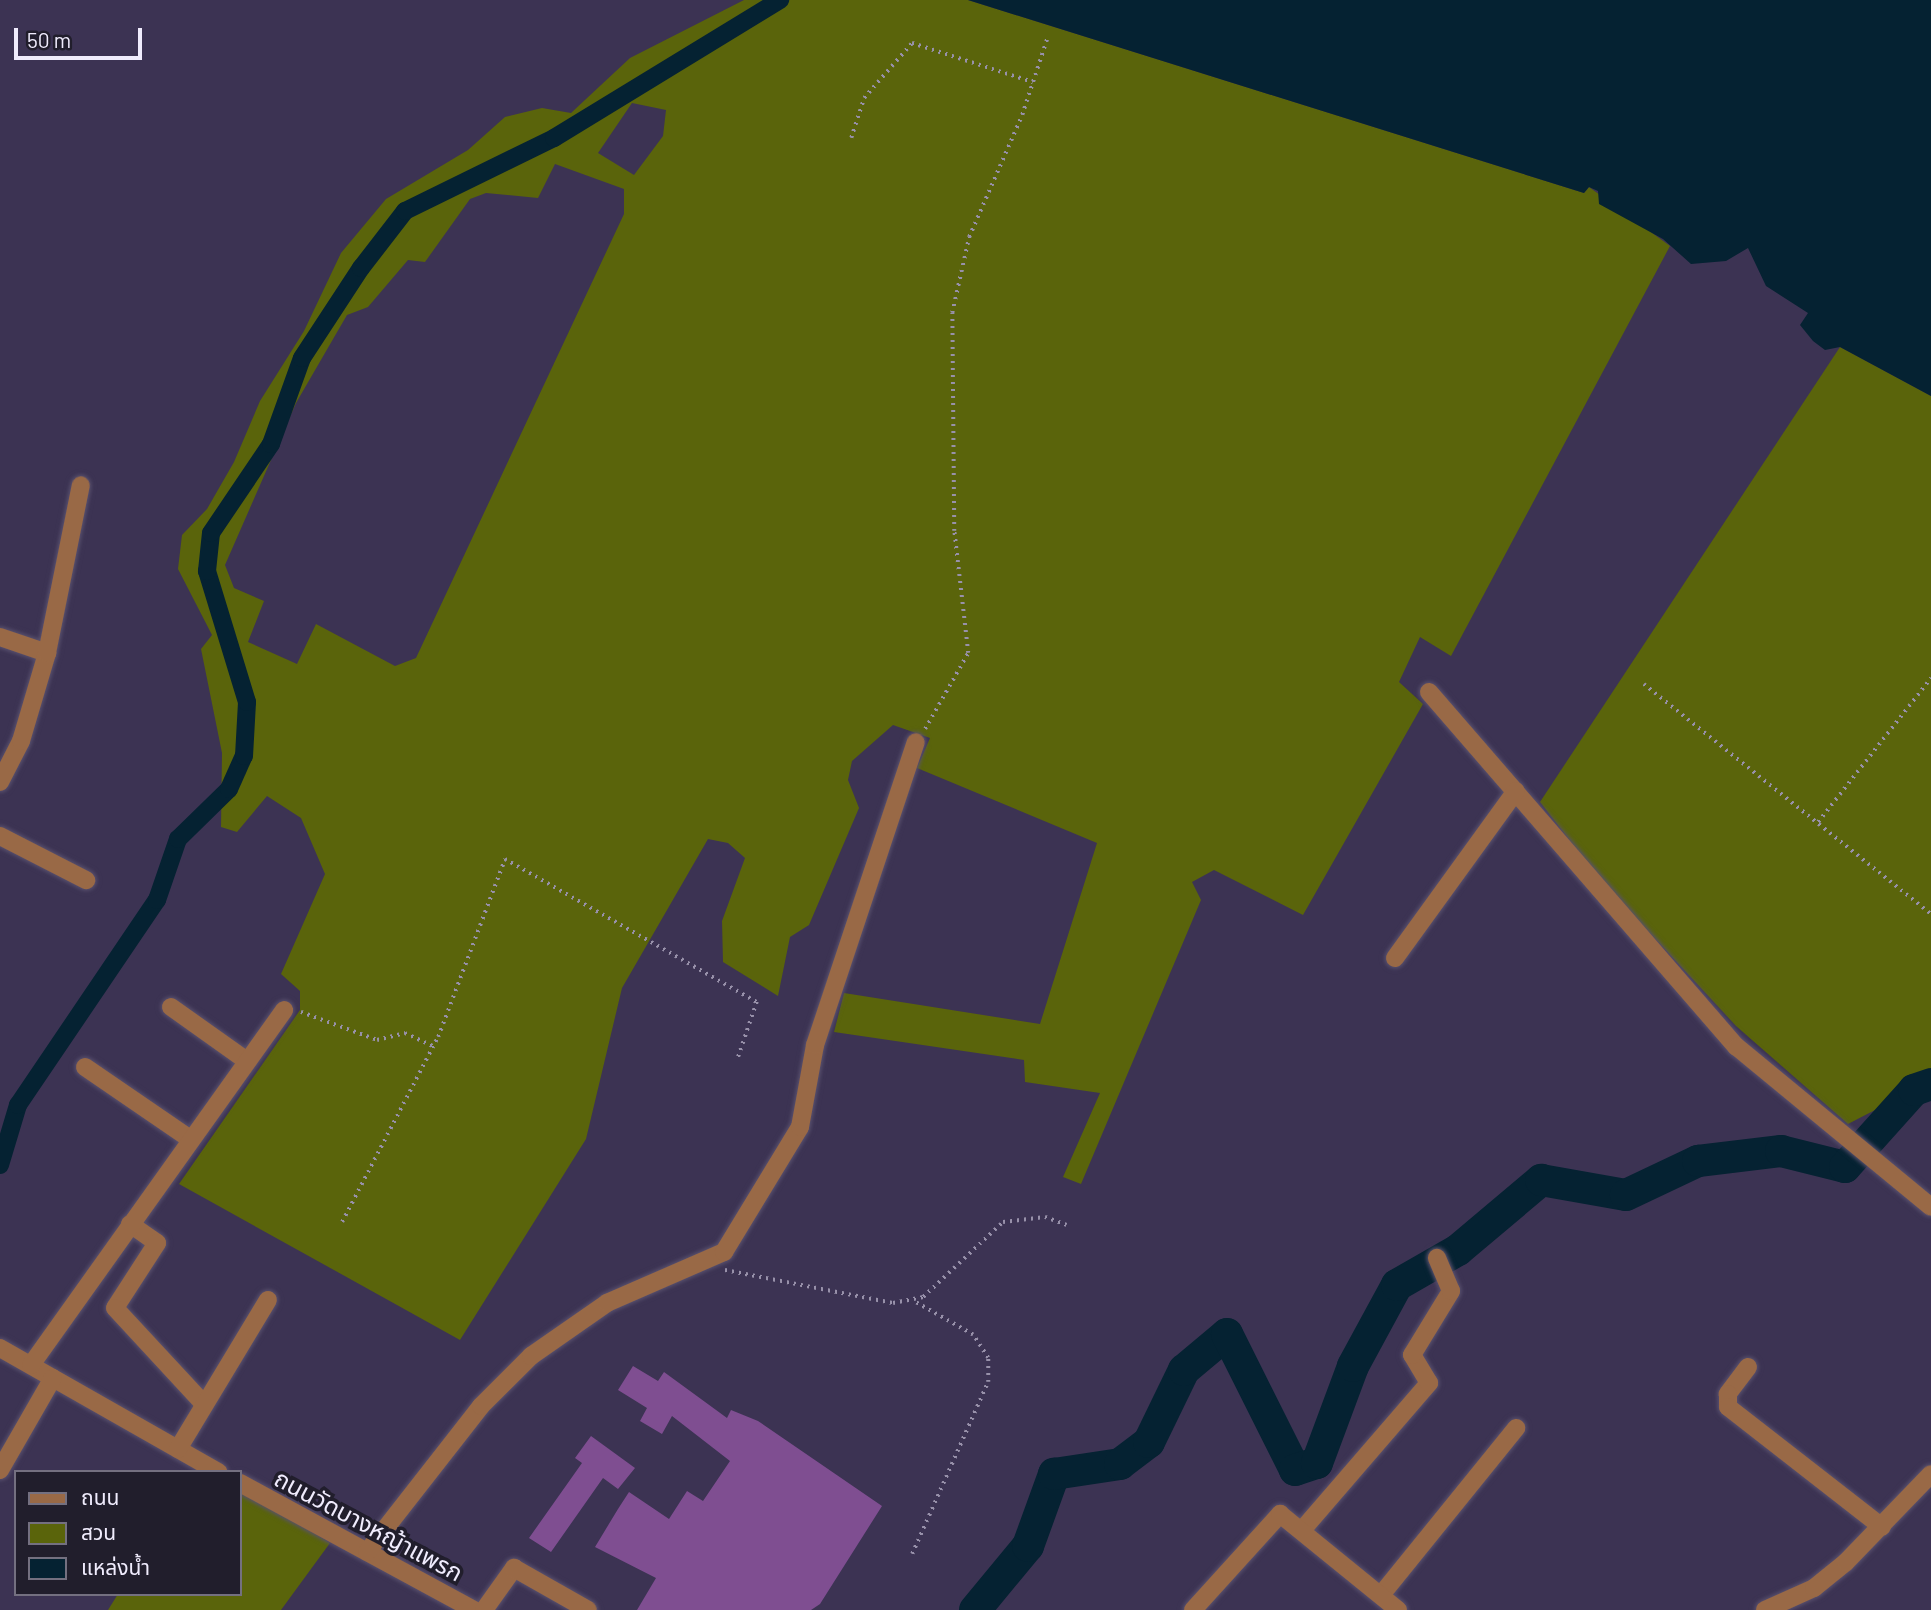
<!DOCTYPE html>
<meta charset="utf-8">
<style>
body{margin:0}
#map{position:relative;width:1931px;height:1610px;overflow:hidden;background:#3c3353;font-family:Barlow,"Noto Sans Thai",sans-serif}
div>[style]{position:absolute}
.green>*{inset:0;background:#5a640b}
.water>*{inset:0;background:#052232}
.canal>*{height:18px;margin:-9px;padding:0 9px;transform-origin:9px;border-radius:9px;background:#052232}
.river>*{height:32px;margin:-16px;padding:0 16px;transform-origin:16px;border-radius:16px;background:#052232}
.building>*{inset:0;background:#7f4e91}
.path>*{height:3.5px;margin-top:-1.75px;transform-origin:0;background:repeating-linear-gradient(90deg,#9891aa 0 2px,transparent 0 7px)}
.roads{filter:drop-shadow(0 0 2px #59516e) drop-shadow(0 0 2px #59516e)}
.minor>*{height:18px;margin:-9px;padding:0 9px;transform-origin:9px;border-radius:9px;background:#996946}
span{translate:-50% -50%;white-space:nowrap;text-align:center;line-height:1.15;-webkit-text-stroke:7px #211e2c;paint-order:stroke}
.street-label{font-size:24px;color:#f0ecfd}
.legend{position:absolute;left:14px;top:1470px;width:228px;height:126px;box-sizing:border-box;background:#211e2c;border:2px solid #747080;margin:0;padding:9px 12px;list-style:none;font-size:21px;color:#f0ecfd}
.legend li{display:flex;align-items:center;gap:14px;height:35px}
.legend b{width:35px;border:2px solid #747080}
.scale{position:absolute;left:14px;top:28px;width:128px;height:32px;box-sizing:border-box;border:4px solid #f0ecfd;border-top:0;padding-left:9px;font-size:21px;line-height:24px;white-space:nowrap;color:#f0ecfd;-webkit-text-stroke:5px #211e2c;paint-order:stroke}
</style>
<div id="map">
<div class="green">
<i style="clip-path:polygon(evenodd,744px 0,968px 0,1584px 193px,1589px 187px,1670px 246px,1451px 656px,1420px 637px,1399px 682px,1423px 704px,1303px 915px,1214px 870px,1192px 882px,1201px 900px,1081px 1184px,1063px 1177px,1100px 1093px,1025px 1082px,1024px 1060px,834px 1032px,844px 993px,1040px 1024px,1097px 843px,917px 768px,930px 738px,893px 725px,852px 761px,848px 780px,859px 808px,809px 925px,790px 937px,778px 996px,723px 962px,722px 921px,745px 858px,728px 843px,708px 839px,622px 988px,586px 1139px,460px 1340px,179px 1184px,300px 1010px,300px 991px,281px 974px,325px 874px,301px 818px,267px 796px,237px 832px,221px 827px,222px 753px,201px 649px,212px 635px,178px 569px,182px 535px,207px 509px,234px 462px,260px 401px,304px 331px,341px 253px,386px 199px,468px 150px,505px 117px,542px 108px,571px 113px,630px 58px,744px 0,632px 103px,666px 110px,663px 136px,634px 175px,598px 153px,632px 103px,744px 0,555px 164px,624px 189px,624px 214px,416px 658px,395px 666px,316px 624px,297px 664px,248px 642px,264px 601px,234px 588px,225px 565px,296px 403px,347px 315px,368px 307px,408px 260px,425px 262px,470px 199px,486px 193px,538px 198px,555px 164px)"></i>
<i style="clip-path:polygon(1840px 347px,1931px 396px,1931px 1081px,1848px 1124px,1736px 1026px,1599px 878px,1540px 802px)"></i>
<i style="clip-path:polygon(240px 1487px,330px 1543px,281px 1610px,108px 1610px,118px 1594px,240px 1594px)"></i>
</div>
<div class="water">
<i style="clip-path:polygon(968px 0,1931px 0,1931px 396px,1840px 347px,1825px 350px,1813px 341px,1800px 325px,1808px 313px,1766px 286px,1748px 248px,1726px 261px,1691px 264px,1663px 239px,1599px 204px,1598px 191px,1589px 187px,1584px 193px)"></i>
</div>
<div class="canal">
<i style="left:0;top:1165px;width:63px;rotate:-73.3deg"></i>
<i style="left:18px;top:1105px;width:248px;rotate:-55.9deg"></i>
<i style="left:157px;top:900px;width:65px;rotate:-71deg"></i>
<i style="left:178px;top:839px;width:71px;rotate:-44.4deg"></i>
<i style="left:229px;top:789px;width:36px;rotate:-66deg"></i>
<i style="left:244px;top:756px;width:54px;rotate:-86.8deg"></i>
<i style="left:247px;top:702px;width:137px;rotate:-107deg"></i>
<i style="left:207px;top:571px;width:38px;rotate:-84deg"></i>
<i style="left:211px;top:533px;width:107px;rotate:-56deg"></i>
<i style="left:271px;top:444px;width:91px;rotate:-70.2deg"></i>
<i style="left:302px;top:358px;width:108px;rotate:-56.8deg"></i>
<i style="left:361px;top:268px;width:72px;rotate:-52.3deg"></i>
<i style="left:405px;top:211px;width:166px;rotate:-26.1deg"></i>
<i style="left:554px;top:138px;width:265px;rotate:-31.4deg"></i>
</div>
<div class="river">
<i style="left:975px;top:1610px;width:83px;rotate:-50.4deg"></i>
<i style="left:1028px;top:1546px;width:77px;rotate:-70.1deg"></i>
<i style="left:1054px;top:1474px;width:67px;rotate:-8.6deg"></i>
<i style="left:1120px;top:1464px;width:36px;rotate:-37deg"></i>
<i style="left:1149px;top:1442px;width:80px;rotate:-64.1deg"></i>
<i style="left:1184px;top:1370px;width:56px;rotate:-39.9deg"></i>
<i style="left:1227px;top:1334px;width:152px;rotate:63.4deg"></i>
<i style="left:1295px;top:1470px;width:23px;rotate:-18deg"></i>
<i style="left:1317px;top:1463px;width:103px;rotate:-69.6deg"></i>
<i style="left:1353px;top:1366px;width:92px;rotate:-61.5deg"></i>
<i style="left:1397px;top:1285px;width:70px;rotate:-29.8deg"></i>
<i style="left:1458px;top:1250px;width:109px;rotate:-40.1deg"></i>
<i style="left:1541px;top:1180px;width:86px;rotate:10deg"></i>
<i style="left:1626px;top:1195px;width:80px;rotate:-25.3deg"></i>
<i style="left:1698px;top:1161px;width:84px;rotate:-6.9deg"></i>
<i style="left:1781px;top:1151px;width:66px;rotate:14deg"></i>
<i style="left:1845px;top:1167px;width:103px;rotate:-48.1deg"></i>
<i style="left:1914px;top:1090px;width:18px;rotate:-19deg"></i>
</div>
<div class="building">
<i style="clip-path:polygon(633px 1366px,658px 1381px,664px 1372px,727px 1418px,731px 1410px,758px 1421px,882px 1506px,820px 1604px,811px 1610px,637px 1610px,656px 1578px,595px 1547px,618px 1509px,629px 1492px,669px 1519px,687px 1491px,703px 1501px,730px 1461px,672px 1416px,662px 1434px,640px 1421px,647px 1408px,618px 1390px)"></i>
<i style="clip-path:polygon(591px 1436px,635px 1468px,618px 1489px,603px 1478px,551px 1552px,529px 1538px,582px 1463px,575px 1458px)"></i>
</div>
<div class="path">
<i style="left:851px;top:138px;width:42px;rotate:-72deg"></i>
<i style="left:864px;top:98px;width:73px;rotate:-48.9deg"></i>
<i style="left:912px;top:43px;width:127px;rotate:17.9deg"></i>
<i style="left:1644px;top:684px;width:368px;rotate:38.7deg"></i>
<i style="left:925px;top:729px;width:87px;rotate:-60.5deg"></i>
<i style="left:968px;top:653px;width:123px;rotate:-96.5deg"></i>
<i style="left:954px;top:531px;width:218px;rotate:-90.5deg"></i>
<i style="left:952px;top:313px;width:78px;rotate:-77.4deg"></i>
<i style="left:969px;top:237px;width:133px;rotate:-66.5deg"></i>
<i style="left:1022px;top:115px;width:83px;rotate:-71.8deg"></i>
<i style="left:1818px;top:822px;width:183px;rotate:-51.9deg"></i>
<i style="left:301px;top:1012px;width:81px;rotate:20.2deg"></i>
<i style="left:377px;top:1040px;width:29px;rotate:-14deg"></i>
<i style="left:405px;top:1033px;width:31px;rotate:25deg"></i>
<i style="left:342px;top:1222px;width:208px;rotate:-62.6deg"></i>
<i style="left:438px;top:1037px;width:190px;rotate:-69.4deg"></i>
<i style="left:505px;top:859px;width:290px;rotate:29.6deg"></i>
<i style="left:757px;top:1002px;width:62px;rotate:108.7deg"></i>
<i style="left:725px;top:1270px;width:171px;rotate:11.1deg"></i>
<i style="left:893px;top:1303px;width:31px;rotate:-11deg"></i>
<i style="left:923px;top:1297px;width:110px;rotate:-43.2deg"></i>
<i style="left:1003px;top:1222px;width:42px;rotate:-6.8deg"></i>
<i style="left:1045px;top:1217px;width:23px;rotate:20deg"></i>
<i style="left:912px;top:1554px;width:188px;rotate:-66.2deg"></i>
<i style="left:988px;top:1382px;width:24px;rotate:-90deg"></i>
<i style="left:988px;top:1358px;width:27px;rotate:-123deg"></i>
<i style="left:973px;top:1335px;width:69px;rotate:-150.5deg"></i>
</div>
<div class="roads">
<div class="minor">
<i style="left:0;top:637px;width:50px;rotate:18.8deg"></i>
<i style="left:1429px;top:692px;width:470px;rotate:49.1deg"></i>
<i style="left:1737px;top:1047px;width:251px;rotate:39.5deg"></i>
<i style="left:0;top:782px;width:46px;rotate:-62.9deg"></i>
<i style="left:21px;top:741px;width:92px;rotate:-73.5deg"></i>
<i style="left:47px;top:653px;width:171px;rotate:-78.6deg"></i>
<i style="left:0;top:836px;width:97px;rotate:27.1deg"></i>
<i style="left:1395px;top:958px;width:206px;rotate:-54.1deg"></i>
<i style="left:171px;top:1007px;width:93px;rotate:35.4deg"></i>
<i style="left:85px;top:1067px;width:127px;rotate:34.4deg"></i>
<i style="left:130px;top:1224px;width:33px;rotate:35deg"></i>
<i style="left:157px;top:1243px;width:77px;rotate:122.9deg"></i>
<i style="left:115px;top:1308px;width:131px;rotate:47.2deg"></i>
<i style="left:0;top:1348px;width:251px;rotate:29.6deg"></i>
<i style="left:31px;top:1365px;width:436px;rotate:-54.5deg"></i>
<i style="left:1748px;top:1367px;width:34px;rotate:127deg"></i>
<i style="left:1728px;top:1394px;width:13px;rotate:90deg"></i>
<i style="left:1728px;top:1407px;width:195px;rotate:37.9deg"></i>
<i style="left:178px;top:1449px;width:174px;rotate:-58.9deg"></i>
<i style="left:0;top:1470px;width:106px;rotate:-60.1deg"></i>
<i style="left:240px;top:1483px;width:266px;rotate:28.5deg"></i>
<i style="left:1303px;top:1529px;width:193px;rotate:-49.2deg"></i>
<i style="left:1429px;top:1383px;width:33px;rotate:-121deg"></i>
<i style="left:1412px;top:1355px;width:75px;rotate:-58.6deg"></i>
<i style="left:1451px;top:1291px;width:36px;rotate:-113deg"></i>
<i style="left:367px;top:1552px;width:185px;rotate:-52deg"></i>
<i style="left:481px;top:1406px;width:71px;rotate:-45deg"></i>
<i style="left:531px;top:1356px;width:93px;rotate:-34.9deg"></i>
<i style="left:607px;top:1303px;width:128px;rotate:-23.6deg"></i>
<i style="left:724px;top:1252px;width:146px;rotate:-58.7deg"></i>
<i style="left:800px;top:1127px;width:83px;rotate:-79.6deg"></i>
<i style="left:815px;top:1045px;width:319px;rotate:-71.6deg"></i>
<i style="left:1381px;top:1595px;width:215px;rotate:-51deg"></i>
<i style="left:484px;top:1610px;width:52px;rotate:-54.5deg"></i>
<i style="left:514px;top:1568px;width:85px;rotate:29.6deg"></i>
<i style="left:1193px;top:1610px;width:130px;rotate:-47.8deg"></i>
<i style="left:1280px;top:1514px;width:152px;rotate:39.1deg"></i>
<i style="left:1765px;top:1610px;width:54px;rotate:-24.2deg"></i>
<i style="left:1814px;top:1588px;width:41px;rotate:-39.1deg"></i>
<i style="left:1846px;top:1562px;width:122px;rotate:-46deg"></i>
</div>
</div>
<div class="street-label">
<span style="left:369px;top:1525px;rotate:28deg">ถนนวัดบางหญ้าแพรก</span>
</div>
<ul class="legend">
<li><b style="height:9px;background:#996946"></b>ถนน</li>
<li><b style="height:19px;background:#5a640b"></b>สวน</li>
<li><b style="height:19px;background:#052232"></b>แหล่งน้ำ</li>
</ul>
<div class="scale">50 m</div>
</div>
